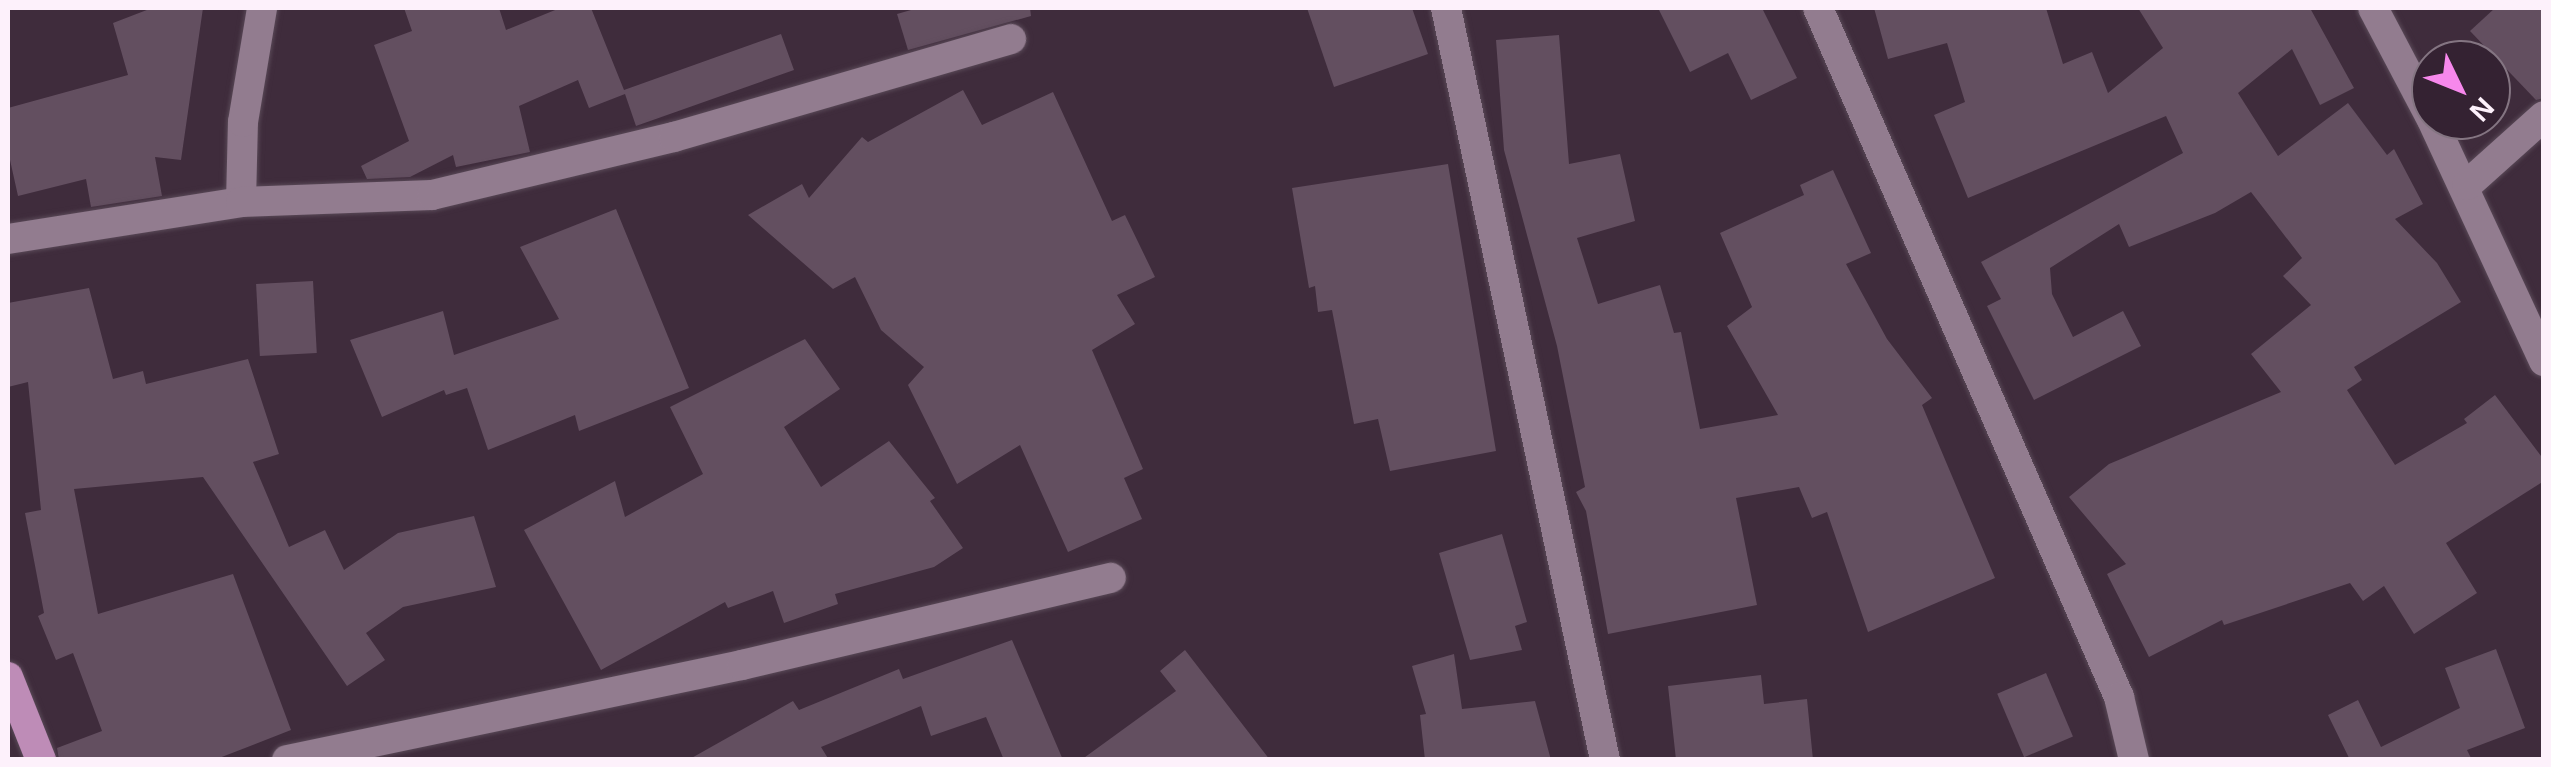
<!DOCTYPE html>
<style>
body{margin:0}
#map{position:relative;width:2551px;height:767px;overflow:hidden;background:#3f2c3c;font-family:Arial,sans-serif}
div>[style]{position:absolute}
.building>*{inset:0;background:#634f60;transform-origin:0 0}
.roads{filter:drop-shadow(0 0 2px #594957) drop-shadow(0 0 2px #594957)}
.minor>*{height:30px;margin:-15px;padding:0 15px;transform-origin:15px;border-radius:15px;background:#927c8f}
.major>*{height:30px;margin:-15px;padding:0 15px;transform-origin:15px;border-radius:15px;background:#be8cb7}
span{translate:-50% -50%;white-space:nowrap;text-align:center;line-height:1.15;-webkit-text-stroke:10px #342232;paint-order:stroke}
.frame{position:absolute;inset:0;border:10px solid #fdf1fb;pointer-events:none}
.north{position:absolute;left:2411px;top:40px;width:100px;height:100px;box-sizing:border-box;background:#342232;border:2px solid #847582;border-radius:50%;rotate:133deg;font-size:28px;font-weight:700;line-height:40px;text-align:center;color:#fdf1fb}
.north::after{content:'';display:block;margin:auto;width:35px;height:45px;background:#f788ec;clip-path:polygon(50% 0,100% 100%,50% 72%,0 100%)}
</style>
<div id="map">
<div class="building">
<i style="clip-path:polygon(152px 8px,203px 8px,181px 160px,155px 157px,162px 196px,91px 207px,86px 179px,18px 196px,8px 151px,8px 108px,128px 75px,113px 23px)"></i>
<i style="clip-path:polygon(404px 8px,499px 8px,506px 30px,560px 8px,591px 8px,624px 90px,781px 34px,794px 70px,636px 126px,625px 94px,589px 108px,578px 80px,519px 106px,530px 152px,456px 167px,453px 155px,410px 177px,367px 179px,361px 166px,409px 141px,374px 45px,412px 31px)"></i>
<i style="clip-path:polygon(918px 8px,1030px 8px,1031px 16px,908px 50px,897px 14px)"></i>
<i style="clip-path:polygon(1307px 8px,1412px 8px,1428px 54px,1334px 87px)"></i>
<i style="clip-path:polygon(1658px 8px,1762px 8px,1797px 78px,1751px 100px,1728px 53px,1690px 72px)"></i>
<i style="clip-path:polygon(1874px 8px,2046px 8px,2063px 64px,2092px 52px,2108px 93px,2163px 48px,2138px 8px,2310px 8px,2354px 88px,2320px 105px,2292px 49px,2238px 93px,2278px 156px,2348px 103px,2387px 155px,2394px 149px,2423px 204px,2395px 219px,2437px 263px,2461px 302px,2354px 367px,2362px 380px,2347px 390px,2395px 465px,2467px 423px,2464px 419px,2495px 395px,2544px 460px,2544px 481px,2446px 543px,2477px 593px,2414px 634px,2384px 586px,2363px 601px,2350px 583px,2224px 625px,2222px 620px,2149px 657px,2107px 574px,2126px 564px,2069px 497px,2109px 464px,2281px 392px,2251px 354px,2311px 305px,2283px 276px,2302px 258px,2251px 192px,2215px 213px,2129px 247px,2119px 224px,2050px 268px,2052px 294px,2073px 337px,2123px 311px,2141px 346px,2034px 400px,1987px 306px,2001px 299px,1981px 262px,2183px 153px,2166px 116px,1968px 198px,1934px 115px,1965px 102px,1947px 43px,1888px 59px)"></i>
<i style="clip-path:polygon(2495px 8px,2544px 8px,2544px 98px,2536px 100px,2470px 31px)"></i>
<i style="clip-path:polygon(1559px 35px,1569px 164px,1620px 154px,1635px 221px,1577px 238px,1598px 304px,1660px 285px,1674px 333px,1681px 332px,1700px 429px,1778px 415px,1727px 326px,1752px 307px,1720px 233px,1804px 195px,1800px 185px,1833px 170px,1871px 253px,1846px 264px,1887px 339px,1932px 398px,1922px 405px,1995px 578px,1868px 632px,1827px 512px,1812px 518px,1799px 487px,1736px 498px,1757px 605px,1608px 634px,1586px 511px,1576px 492px,1585px 487px,1557px 346px,1504px 150px,1496px 40px)"></i>
<i style="clip-path:polygon(963px 90px,982px 125px,1053px 92px,1112px 221px,1125px 215px,1155px 277px,1117px 295px,1135px 324px,1092px 350px,1143px 469px,1124px 478px,1142px 519px,1068px 552px,1020px 445px,957px 484px,908px 385px,924px 367px,881px 330px,855px 277px,833px 289px,748px 215px,802px 184px,809px 198px,862px 137px,868px 142px)"></i>
<i style="clip-path:polygon(1448px 164px,1496px 451px,1390px 471px,1378px 419px,1354px 424px,1332px 310px,1318px 312px,1315px 286px,1309px 288px,1292px 188px)"></i>
<i style="clip-path:polygon(616px 209px,689px 388px,579px 431px,575px 415px,488px 450px,467px 388px,446px 395px,444px 390px,382px 417px,350px 340px,443px 311px,454px 355px,559px 319px,520px 247px)"></i>
<i style="left:313px;top:281px;width:72px;height:57px;rotate:87deg"></i>
<i style="clip-path:polygon(89px 288px,113px 379px,143px 371px,146px 384px,248px 359px,279px 454px,253px 462px,289px 547px,325px 530px,344px 570px,398px 533px,474px 516px,496px 587px,403px 607px,366px 633px,385px 660px,347px 686px,203px 477px,74px 489px,98px 614px,233px 574px,291px 730px,214px 760px,59px 760px,57px 748px,102px 731px,73px 653px,56px 660px,38px 616px,44px 613px,25px 513px,41px 510px,28px 382px,8px 387px,8px 303px)"></i>
<i style="clip-path:polygon(805px 339px,840px 389px,784px 427px,821px 487px,889px 441px,935px 498px,930px 501px,963px 548px,934px 567px,835px 594px,838px 604px,784px 623px,773px 591px,728px 608px,725px 602px,601px 670px,524px 530px,615px 481px,625px 517px,703px 474px,670px 407px)"></i>
<i style="clip-path:polygon(1502px 534px,1527px 622px,1515px 626px,1522px 650px,1470px 660px,1439px 553px)"></i>
<i style="clip-path:polygon(1012px 640px,1063px 760px,1004px 760px,986px 717px,931px 736px,921px 706px,821px 747px,829px 760px,688px 760px,793px 701px,799px 710px,899px 669px,903px 679px)"></i>
<i style="clip-path:polygon(2496px 649px,2525px 728px,2467px 750px,2472px 760px,2350px 760px,2328px 715px,2358px 700px,2381px 747px,2460px 708px,2445px 668px)"></i>
<i style="clip-path:polygon(1185px 650px,1270px 760px,1081px 760px,1176px 691px,1160px 671px)"></i>
<i style="clip-path:polygon(1454px 654px,1462px 709px,1535px 701px,1551px 760px,1425px 760px,1420px 715px,1426px 714px,1412px 666px)"></i>
<i style="left:2046px;top:673px;width:69px;height:53px;rotate:67deg"></i>
<i style="clip-path:polygon(1761px 675px,1764px 704px,1807px 699px,1813px 760px,1676px 760px,1668px 686px)"></i>
</div>
<div class="roads">
<div class="minor">
<i style="left:1446px;top:8px;width:769px;rotate:78.06deg"></i>
<i style="left:1818px;top:8px;width:752px;rotate:66.4deg"></i>
<i style="left:2119px;top:697px;width:65px;rotate:76.6deg"></i>
<i style="left:2373px;top:8px;width:124px;rotate:62.2deg"></i>
<i style="left:2432px;top:120px;width:266px;rotate:65.1deg"></i>
<i style="left:2467px;top:185px;width:103px;rotate:-41.9deg"></i>
<i style="left:241px;top:202px;width:80px;rotate:-88.6deg"></i>
<i style="left:243px;top:122px;width:116px;rotate:-80.5deg"></i>
<i style="left:8px;top:239px;width:236px;rotate:-9deg"></i>
<i style="left:241px;top:202px;width:191px;rotate:-2.1deg"></i>
<i style="left:432px;top:195px;width:249px;rotate:-13.5deg"></i>
<i style="left:674px;top:137px;width:351px;rotate:-16.2deg"></i>
<i style="left:287px;top:760px;width:465px;rotate:-11.8deg"></i>
<i style="left:742px;top:665px;width:379px;rotate:-13.3deg"></i>
</div>
<div class="major">
<i style="left:8px;top:677px;width:89px;rotate:68.3deg"></i>
</div>
</div>
<div class="frame"></div>
<div class="north">N</div>
</div>
